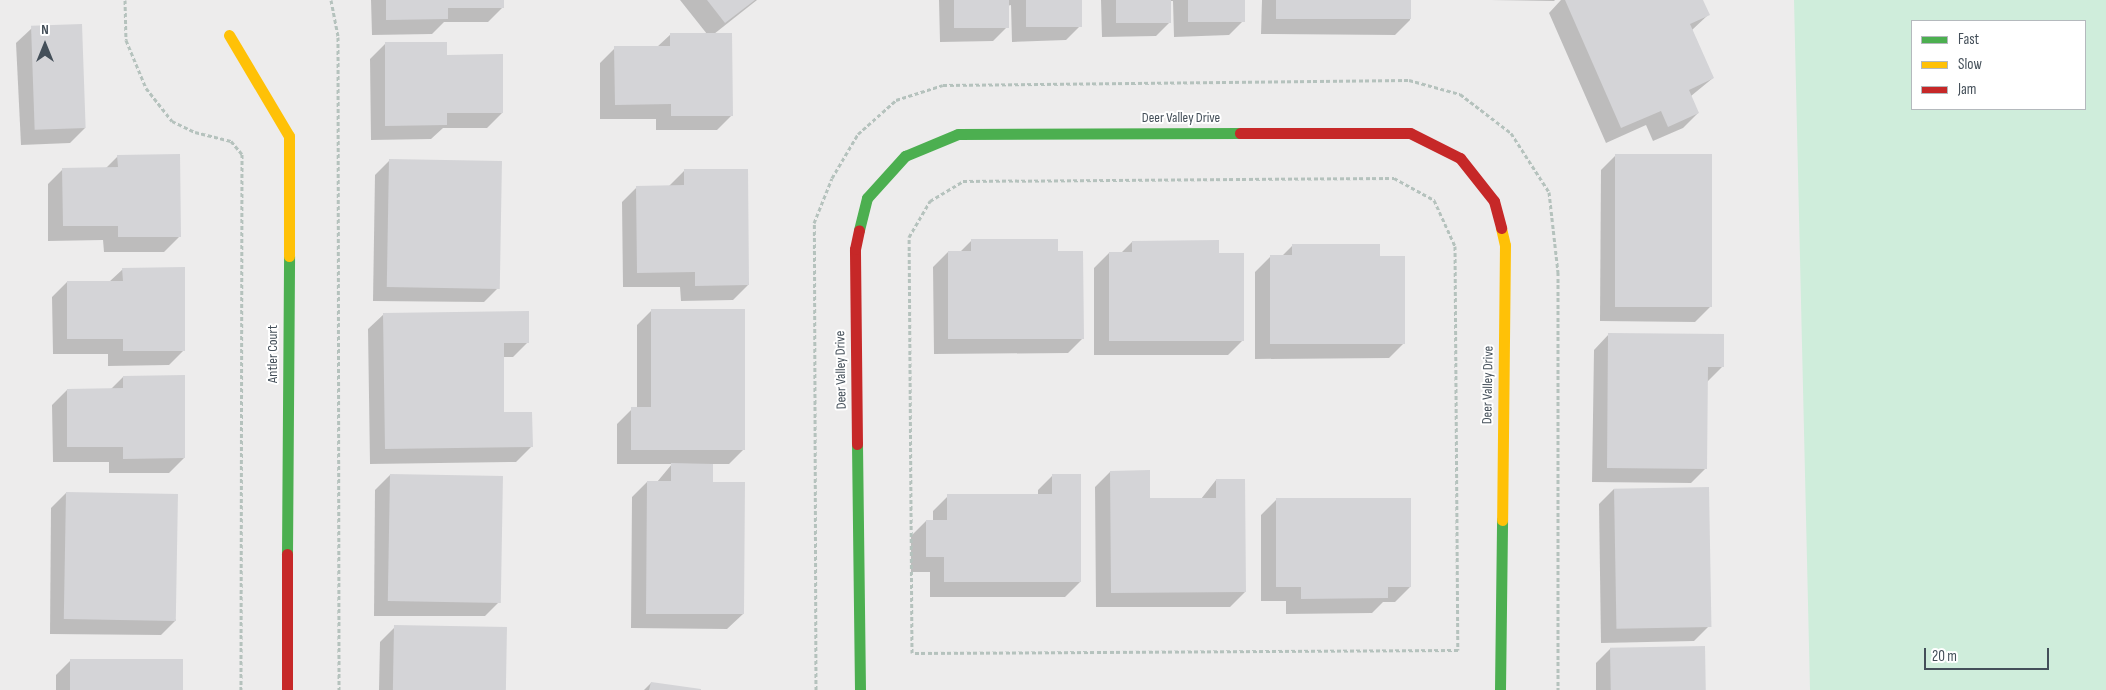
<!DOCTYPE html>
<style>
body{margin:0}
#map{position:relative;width:2106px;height:690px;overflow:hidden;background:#edecec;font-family:"Sofia Sans Condensed",sans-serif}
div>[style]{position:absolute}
.green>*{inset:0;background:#cfeddb}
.shadow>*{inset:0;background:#0003}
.building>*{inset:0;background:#d4d4d7;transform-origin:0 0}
.path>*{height:3px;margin-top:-1.5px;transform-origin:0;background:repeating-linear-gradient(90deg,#b5c2bd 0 4px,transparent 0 6.5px)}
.fast>*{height:11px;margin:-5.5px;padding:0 5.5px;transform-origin:5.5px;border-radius:5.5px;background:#4caf50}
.slow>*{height:11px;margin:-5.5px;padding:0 5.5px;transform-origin:5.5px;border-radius:5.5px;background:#ffc107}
.jam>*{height:11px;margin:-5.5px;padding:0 5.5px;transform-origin:5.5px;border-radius:5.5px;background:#c62828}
span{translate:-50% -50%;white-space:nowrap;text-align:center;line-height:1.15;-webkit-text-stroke:4px #fff;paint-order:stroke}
.street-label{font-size:14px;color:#444f59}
.legend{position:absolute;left:1911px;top:20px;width:175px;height:90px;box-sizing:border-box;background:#fff;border:1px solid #b4b9bd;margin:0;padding:6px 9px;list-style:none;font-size:15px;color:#444f59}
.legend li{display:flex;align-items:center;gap:10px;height:25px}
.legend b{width:25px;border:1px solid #b4b9bd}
.north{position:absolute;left:20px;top:20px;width:50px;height:50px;-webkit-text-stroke:4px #fff;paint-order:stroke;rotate:0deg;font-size:14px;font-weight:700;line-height:20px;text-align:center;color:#444f59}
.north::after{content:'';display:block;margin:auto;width:18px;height:22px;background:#444f59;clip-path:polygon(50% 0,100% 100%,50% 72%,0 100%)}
.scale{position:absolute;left:1924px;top:648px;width:125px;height:22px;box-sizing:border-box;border:2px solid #444f59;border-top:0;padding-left:6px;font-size:15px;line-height:18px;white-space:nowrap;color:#444f59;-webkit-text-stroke:4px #fff;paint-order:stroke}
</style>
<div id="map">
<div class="green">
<i style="clip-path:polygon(evenodd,1794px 0,2106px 0,2106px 690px,1810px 690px,1794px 0,1912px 21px,2085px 21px,2085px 109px,1912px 109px,1912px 21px)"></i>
</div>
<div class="shadow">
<i style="clip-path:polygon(371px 0,503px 0,503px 7px,488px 22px,444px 22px,432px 34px,372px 35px)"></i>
<i style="clip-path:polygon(680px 0,757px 0,714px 34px,732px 115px,717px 130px,656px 130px,656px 119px,600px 119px,600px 63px,615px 48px,657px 47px,671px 34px,707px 34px)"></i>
<i style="clip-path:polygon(939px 0,1080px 0,1081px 25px,1066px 40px,1012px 42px,1011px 5px,1007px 6px,1008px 26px,993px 41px,940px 42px)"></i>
<i style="clip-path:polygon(1101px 0,1243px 0,1244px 20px,1229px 35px,1174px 37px,1173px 1px,1170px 1px,1171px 21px,1156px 36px,1102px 37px)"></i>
<i style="clip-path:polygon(1262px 0,1410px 0,1410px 20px,1395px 35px,1261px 34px)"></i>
<i style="clip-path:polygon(1490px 0,1555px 0,1554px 1px)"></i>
<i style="clip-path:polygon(1561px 0,1701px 0,1708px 15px,1692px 30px,1713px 78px,1691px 96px,1698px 113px,1683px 128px,1653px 141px,1646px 125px,1606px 143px,1549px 13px)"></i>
<i style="clip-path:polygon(32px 28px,85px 128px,70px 143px,21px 145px,16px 43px)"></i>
<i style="clip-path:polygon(385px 44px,445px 56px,502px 113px,487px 128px,443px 128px,431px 139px,371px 140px,370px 59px)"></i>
<i style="clip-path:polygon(1616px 155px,1710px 307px,1695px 322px,1600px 321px,1601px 170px)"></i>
<i style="clip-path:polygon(118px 156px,179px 237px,164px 252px,104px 252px,103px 240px,48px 241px,48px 184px,63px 169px,105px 169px)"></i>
<i style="clip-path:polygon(390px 160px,499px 287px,484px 302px,373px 301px,375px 175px)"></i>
<i style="clip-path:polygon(684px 171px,748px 285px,733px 300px,681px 301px,680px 287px,623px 287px,622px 202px,637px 187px,669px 186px)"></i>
<i style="clip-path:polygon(972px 240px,1057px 253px,1083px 338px,1068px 353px,934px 354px,933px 267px,948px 252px,960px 252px)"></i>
<i style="clip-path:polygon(1132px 242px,1218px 254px,1243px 340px,1228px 355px,1094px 355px,1094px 268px,1109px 253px,1121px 253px)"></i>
<i style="clip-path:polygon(1293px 245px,1379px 257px,1404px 343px,1389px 358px,1255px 359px,1255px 272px,1270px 257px,1281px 257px)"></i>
<i style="clip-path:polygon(123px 269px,184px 350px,169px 365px,108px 366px,108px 354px,53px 354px,52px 297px,67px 282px,109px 282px)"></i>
<i style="clip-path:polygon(652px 310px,744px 449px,729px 464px,711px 464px,711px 483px,743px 614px,727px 629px,631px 628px,632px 497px,647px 482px,657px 482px,672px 464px,617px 464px,617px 424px,632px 409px,637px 409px,637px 325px)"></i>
<i style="clip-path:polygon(384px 314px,528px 342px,513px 357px,502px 357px,503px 413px,531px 447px,516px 462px,370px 464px,368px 329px)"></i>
<i style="clip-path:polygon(1609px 334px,1722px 367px,1707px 382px,1706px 468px,1691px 483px,1592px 482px,1594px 350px)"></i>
<i style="clip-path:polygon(123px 377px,184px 458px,169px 473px,109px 473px,109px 462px,53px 462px,52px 405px,67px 390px,111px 389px)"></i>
<i style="clip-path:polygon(1110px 472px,1148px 499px,1201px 499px,1216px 480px,1245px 592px,1230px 607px,1096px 607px,1095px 487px)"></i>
<i style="clip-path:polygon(390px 475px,500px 601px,485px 616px,374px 616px,375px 490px)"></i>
<i style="clip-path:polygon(1053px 475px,1080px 582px,1065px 597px,930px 597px,930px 572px,911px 572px,911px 536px,926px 521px,933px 521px,933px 511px,948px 496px,1038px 496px,1038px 490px)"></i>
<i style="clip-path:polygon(1614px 489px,1709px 626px,1694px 641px,1601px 643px,1599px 504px)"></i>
<i style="clip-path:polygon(66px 493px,176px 620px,161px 635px,50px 634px,51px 508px)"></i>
<i style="clip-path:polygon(1276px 500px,1410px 587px,1395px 602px,1383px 602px,1372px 613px,1286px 614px,1286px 601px,1261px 601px,1261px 515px)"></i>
<i style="clip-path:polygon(395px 627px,505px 690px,379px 690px,380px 642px)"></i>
<i style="clip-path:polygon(1611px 648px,1704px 690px,1596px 690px,1596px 663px)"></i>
<i style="clip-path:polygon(71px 660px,182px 690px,56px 690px,56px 675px)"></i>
<i style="clip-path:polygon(651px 683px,700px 690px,644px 690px)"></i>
</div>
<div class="building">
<i style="clip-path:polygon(386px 0,504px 0,504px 8px,448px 8px,448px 19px,386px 20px)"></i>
<i style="clip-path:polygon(707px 0,755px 0,725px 23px)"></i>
<i style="left:954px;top:0;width:55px;height:28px"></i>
<i style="left:1026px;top:0;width:56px;height:27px"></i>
<i style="left:1116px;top:0;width:55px;height:23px"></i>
<i style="left:1188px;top:0;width:57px;height:22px"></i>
<i style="left:1276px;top:0;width:135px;height:19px"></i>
<i style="clip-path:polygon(1565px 0,1703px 0,1710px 15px,1690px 24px,1714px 78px,1689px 90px,1699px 113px,1668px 127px,1661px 111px,1621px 128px)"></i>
<i style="left:82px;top:24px;width:104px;height:51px;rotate:88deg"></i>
<i style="clip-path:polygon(670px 33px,732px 33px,733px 116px,671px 116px,671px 104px,615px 105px,614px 46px,670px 46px)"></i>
<i style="clip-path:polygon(385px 42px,447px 42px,447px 55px,503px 54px,503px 113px,447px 113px,447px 125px,385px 126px)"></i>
<i style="clip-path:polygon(180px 154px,181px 237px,118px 237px,118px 226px,63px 226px,62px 168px,118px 167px,117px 155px)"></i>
<i style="left:1615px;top:154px;width:97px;height:153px"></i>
<i style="left:389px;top:159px;width:113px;height:128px;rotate:1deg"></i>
<i style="clip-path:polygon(684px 169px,748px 169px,749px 285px,695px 286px,695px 272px,637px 273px,636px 186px,684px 185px)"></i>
<i style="clip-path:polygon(971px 239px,1058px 239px,1058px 251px,1083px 251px,1084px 339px,948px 339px,948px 251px,971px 251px)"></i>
<i style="clip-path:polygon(1219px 240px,1219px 253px,1244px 253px,1244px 341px,1109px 341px,1109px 252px,1132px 252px,1132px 241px)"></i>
<i style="clip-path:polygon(1292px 244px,1380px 244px,1380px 256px,1405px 256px,1405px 344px,1270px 344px,1270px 255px,1292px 255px)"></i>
<i style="clip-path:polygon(185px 267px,185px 351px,123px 351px,123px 339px,67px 339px,67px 281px,123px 281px,122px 268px)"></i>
<i style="clip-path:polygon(651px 309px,745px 309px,745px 450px,631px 450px,631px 407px,651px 407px)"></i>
<i style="clip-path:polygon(529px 311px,529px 343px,504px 343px,504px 412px,532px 412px,533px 447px,385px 449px,383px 313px)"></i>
<i style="clip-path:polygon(1608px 333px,1724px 334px,1724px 367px,1708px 367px,1707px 469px,1607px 468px)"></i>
<i style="clip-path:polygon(185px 375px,185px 458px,123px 459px,123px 447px,67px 447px,67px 389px,123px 388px,123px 376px)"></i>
<i style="clip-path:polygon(671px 463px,713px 464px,713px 482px,745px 482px,744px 614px,646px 614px,647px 481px,671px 481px)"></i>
<i style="clip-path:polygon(1150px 470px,1150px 498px,1216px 498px,1216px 479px,1245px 479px,1246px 592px,1111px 593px,1110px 471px)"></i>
<i style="left:390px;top:474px;width:113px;height:127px;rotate:1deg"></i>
<i style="clip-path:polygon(1052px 474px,1081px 474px,1081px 582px,944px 582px,944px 557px,926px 557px,926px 520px,947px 520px,947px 494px,1052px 494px)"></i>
<i style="left:1709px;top:487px;width:140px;height:95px;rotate:89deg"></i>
<i style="left:66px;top:492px;width:112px;height:127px;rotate:1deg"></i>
<i style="clip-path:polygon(1276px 498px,1411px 498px,1411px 587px,1388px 587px,1388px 598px,1301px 599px,1301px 587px,1276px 587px)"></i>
<i style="left:394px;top:625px;width:113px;height:65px;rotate:1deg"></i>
<i style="left:1705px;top:646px;width:44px;height:95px;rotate:89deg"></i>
<i style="left:70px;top:659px;width:113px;height:31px"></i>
<i style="clip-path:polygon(651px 682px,701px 689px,701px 690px,649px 690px)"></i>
</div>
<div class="path">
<i style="left:125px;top:0;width:40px;rotate:88.6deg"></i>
<i style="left:126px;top:40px;width:52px;rotate:67.4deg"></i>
<i style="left:146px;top:88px;width:42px;rotate:51.8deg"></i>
<i style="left:172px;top:121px;width:25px;rotate:26deg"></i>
<i style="left:195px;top:132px;width:37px;rotate:14deg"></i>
<i style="left:231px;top:141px;width:17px;rotate:50deg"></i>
<i style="left:242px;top:154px;width:536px;rotate:90.11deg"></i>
<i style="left:331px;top:0;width:38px;rotate:79deg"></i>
<i style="left:338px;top:37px;width:653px;rotate:89.91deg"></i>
<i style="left:1394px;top:178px;width:46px;rotate:28.8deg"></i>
<i style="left:1434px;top:200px;width:51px;rotate:65.5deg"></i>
<i style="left:1455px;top:246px;width:404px;rotate:89.6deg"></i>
<i style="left:1458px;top:650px;width:546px;rotate:179.69deg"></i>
<i style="left:912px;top:653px;width:416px;rotate:-90.4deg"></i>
<i style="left:909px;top:237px;width:42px;rotate:-59.7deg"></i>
<i style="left:930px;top:201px;width:39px;rotate:-31deg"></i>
<i style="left:963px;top:181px;width:431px;rotate:-0.4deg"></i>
<i style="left:816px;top:690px;width:467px;rotate:-90.2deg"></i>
<i style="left:814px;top:223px;width:48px;rotate:-68.2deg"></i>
<i style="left:832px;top:178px;width:51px;rotate:-59.4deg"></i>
<i style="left:858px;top:134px;width:51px;rotate:-41.8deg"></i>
<i style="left:896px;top:100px;width:49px;rotate:-17.7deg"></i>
<i style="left:943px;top:85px;width:466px;rotate:-0.6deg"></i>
<i style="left:1409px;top:80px;width:53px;rotate:15.4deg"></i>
<i style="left:1460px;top:94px;width:64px;rotate:37.4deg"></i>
<i style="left:1511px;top:133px;width:70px;rotate:57.2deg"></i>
<i style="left:1549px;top:192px;width:81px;rotate:83.6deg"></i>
<i style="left:1558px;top:272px;width:418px;rotate:90deg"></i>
</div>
<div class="fast">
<i style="left:859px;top:230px;width:33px;rotate:-76deg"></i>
<i style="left:867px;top:198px;width:57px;rotate:-47.9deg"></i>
<i style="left:905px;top:156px;width:57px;rotate:-22.5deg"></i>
<i style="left:958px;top:134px;width:282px;rotate:-0.2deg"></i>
<i style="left:857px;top:444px;width:246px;rotate:89.3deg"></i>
<i style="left:287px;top:554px;width:298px;rotate:-89.6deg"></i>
<i style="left:1500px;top:690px;width:170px;rotate:-89.3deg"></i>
</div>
<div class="slow">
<i style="left:229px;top:35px;width:117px;rotate:59.3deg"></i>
<i style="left:289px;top:136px;width:120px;rotate:90deg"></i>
<i style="left:1501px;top:228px;width:17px;rotate:77deg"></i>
<i style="left:1505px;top:245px;width:275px;rotate:90.6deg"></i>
</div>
<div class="jam">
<i style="left:1240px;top:133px;width:170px"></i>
<i style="left:1410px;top:133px;width:56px;rotate:26.6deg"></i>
<i style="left:1460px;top:158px;width:55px;rotate:51.7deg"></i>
<i style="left:1494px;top:201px;width:28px;rotate:75deg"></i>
<i style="left:857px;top:444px;width:195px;rotate:-90.6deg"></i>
<i style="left:855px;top:249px;width:19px;rotate:-78deg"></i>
<i style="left:287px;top:690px;width:136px;rotate:-90deg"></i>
</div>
<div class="street-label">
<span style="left:1181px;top:118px">Deer Valley Drive</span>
<span style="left:273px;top:354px;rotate:-90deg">Antler Court</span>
<span style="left:841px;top:370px;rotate:-91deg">Deer Valley Drive</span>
<span style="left:1488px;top:385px;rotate:-89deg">Deer Valley Drive</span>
</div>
<ul class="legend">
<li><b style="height:6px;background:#4caf50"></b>Fast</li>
<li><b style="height:6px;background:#ffc107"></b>Slow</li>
<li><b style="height:6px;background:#c62828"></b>Jam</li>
</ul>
<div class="north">N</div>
<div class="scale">20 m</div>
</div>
